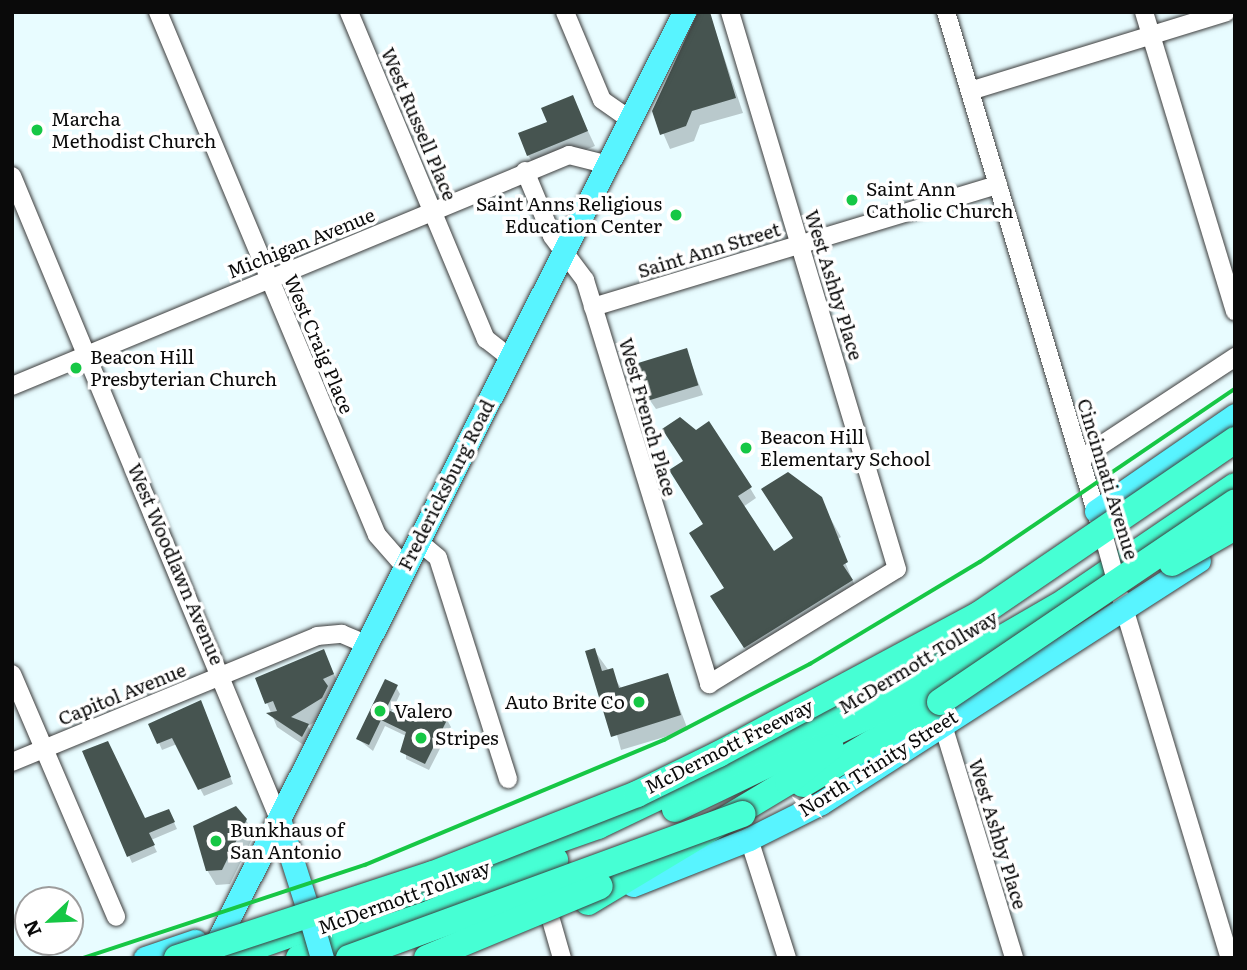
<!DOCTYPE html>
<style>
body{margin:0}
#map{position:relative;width:1247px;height:970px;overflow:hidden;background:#e8fcff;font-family:Literata,serif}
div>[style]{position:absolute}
.shadow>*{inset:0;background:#0003}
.building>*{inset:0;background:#465450;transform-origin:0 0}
.roads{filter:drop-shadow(0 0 2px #3d3d3d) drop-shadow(0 0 2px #3d3d3d)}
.minor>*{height:18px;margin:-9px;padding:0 9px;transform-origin:9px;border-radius:9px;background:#fff}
.major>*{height:23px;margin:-11.5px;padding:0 11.5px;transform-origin:11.5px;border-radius:11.5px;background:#58f4ff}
.highway>*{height:26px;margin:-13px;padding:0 13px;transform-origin:13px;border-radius:13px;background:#46ffd4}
.rail>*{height:3.5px;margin:-1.75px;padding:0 1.75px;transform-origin:1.75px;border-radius:1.75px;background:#16c745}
.bridges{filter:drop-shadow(0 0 2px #3d3d3d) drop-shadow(0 0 2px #3d3d3d)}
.minor-bridge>*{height:18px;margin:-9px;padding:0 9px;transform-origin:9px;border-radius:9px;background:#fff}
.major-bridge>*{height:23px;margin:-11.5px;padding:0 11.5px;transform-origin:11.5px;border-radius:11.5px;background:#58f4ff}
.highway-bridge>*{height:26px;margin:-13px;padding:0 13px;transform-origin:13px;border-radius:13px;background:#46ffd4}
.dots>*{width:19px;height:19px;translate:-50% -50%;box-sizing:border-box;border:4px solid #fff;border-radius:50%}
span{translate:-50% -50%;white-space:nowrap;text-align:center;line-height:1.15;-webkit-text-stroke:7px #fff;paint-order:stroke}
.poi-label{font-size:19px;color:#0a0a0a}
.left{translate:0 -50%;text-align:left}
.right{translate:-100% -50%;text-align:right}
.street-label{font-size:19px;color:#0a0a0a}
.frame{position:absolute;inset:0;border:14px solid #0a0a0a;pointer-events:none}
.north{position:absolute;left:14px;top:886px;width:70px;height:70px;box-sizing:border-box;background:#fff;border:2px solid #9d9d9d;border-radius:50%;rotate:247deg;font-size:19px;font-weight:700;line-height:28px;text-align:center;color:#0a0a0a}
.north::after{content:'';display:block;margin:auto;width:24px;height:32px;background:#16c745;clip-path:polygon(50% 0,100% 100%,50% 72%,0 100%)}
</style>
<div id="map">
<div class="shadow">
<i style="clip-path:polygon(696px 12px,707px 12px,712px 21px,743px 113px,700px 125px,694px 141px,670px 149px,654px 112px)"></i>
<i style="clip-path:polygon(572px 97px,595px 146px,537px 169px,528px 155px)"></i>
<i style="clip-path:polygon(686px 350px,703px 395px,656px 409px,649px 399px)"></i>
<i style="clip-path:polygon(677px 481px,750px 488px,756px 498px,743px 507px,773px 553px,795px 539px,817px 495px,841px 537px,836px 540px,857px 591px,751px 658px,719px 607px,726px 589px,705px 525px)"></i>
<i style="clip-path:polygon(594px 650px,622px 689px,667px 675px,688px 730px,621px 750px)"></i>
<i style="clip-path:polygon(323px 651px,341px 689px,330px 713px,308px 726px,316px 740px,311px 750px,277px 727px,257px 679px)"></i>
<i style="clip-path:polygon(396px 687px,400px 694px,391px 713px,413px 723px,447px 720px,451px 727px,429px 770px,406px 759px,406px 736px,385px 726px,373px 751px,358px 739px)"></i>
<i style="clip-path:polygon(204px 709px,233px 784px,204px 796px,177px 744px,162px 750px,159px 743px)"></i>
<i style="clip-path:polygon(85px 752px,145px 820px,172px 818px,177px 829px,151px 840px,157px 852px,132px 863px)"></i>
<i style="clip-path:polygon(246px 820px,254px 835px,230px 884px,216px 885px,207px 870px)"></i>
</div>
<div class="building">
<i style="clip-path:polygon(698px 12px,710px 12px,736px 98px,692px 111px,686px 126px,660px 135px,652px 111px)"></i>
<i style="clip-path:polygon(573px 95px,588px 131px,527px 156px,518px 133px,547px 122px,541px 108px)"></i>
<i style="left:687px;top:348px;width:39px;height:52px;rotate:73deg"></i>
<i style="clip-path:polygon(680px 417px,696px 430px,709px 421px,752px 487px,738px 496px,774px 551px,793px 538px,761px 489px,788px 472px,822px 497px,848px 562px,843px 565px,853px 580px,744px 648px,710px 596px,724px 588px,689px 533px,703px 524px,669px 470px,683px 461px,662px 429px)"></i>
<i style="clip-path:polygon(595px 648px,602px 671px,613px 668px,619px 688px,668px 673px,681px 715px,611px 737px,585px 651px)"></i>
<i style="clip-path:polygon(324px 649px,334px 674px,323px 679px,328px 686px,322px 698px,291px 717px,309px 724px,302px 737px,266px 713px,277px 711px,273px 701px,265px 704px,255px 678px)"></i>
<i style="clip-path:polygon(385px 679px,398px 685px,386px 709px,412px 721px,423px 706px,448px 718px,425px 764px,400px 752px,406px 732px,381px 720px,369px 745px,356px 739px)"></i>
<i style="clip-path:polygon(201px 700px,231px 777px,198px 790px,172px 738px,157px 744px,148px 724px)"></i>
<i style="clip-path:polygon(108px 741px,145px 818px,169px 809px,175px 822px,149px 833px,155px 845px,127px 857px,82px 751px)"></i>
<i style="clip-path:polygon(236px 806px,247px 819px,222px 870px,206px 871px,193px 826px)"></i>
</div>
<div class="roads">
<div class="minor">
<i style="left:158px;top:12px;width:567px;rotate:67.28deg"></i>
<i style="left:377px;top:535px;width:43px;rotate:48.8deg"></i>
<i style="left:349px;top:12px;width:355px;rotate:67.3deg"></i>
<i style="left:486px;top:339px;width:31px;rotate:38deg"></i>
<i style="left:565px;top:12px;width:95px;rotate:67.2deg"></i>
<i style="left:602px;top:100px;width:33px;rotate:35deg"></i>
<i style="left:946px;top:12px;width:532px;rotate:73.3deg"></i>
<i style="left:1144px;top:12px;width:313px;rotate:73.1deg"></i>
<i style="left:970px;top:91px;width:268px;rotate:-17.1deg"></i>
<i style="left:525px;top:171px;width:70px;rotate:67.4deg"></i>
<i style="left:552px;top:236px;width:55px;rotate:53.1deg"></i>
<i style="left:585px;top:280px;width:423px;rotate:72.9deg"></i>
<i style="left:709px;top:684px;width:220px;rotate:-31.5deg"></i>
<i style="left:897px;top:569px;width:581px;rotate:-106.69deg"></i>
<i style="left:12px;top:176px;width:696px;rotate:67.45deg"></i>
<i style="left:593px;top:307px;width:423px;rotate:-16.8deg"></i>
<i style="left:12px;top:386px;width:603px;rotate:-22.52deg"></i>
<i style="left:569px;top:155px;width:38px;rotate:14deg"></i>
<i style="left:1080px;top:459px;width:186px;rotate:-33.3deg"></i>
<i style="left:418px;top:541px;width:26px;rotate:40deg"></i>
<i style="left:438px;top:558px;width:232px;rotate:72.4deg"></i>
<i style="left:1121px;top:598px;width:376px;rotate:73.2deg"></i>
<i style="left:12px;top:674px;width:264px;rotate:66.8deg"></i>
<i style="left:942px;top:722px;width:247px;rotate:73deg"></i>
<i style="left:12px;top:762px;width:330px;rotate:-22.4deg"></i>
<i style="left:317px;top:636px;width:25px;rotate:-5deg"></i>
<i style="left:342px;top:634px;width:26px;rotate:23deg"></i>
<i style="left:749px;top:839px;width:125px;rotate:72.3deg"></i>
<i style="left:551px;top:920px;width:40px;rotate:74deg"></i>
</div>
<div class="major">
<i style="left:1096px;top:511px;width:169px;rotate:-34.6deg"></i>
<i style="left:279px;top:819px;width:99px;rotate:72.3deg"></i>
<i style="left:633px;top:885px;width:125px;rotate:-21.6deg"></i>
<i style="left:749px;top:839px;width:80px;rotate:-26.6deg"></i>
<i style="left:821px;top:803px;width:449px;rotate:-32.7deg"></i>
<i style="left:145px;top:958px;width:53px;rotate:-18.8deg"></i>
<i style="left:209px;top:958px;width:1059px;rotate:-63.34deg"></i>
</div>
<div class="highway">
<i style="left:803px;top:784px;width:160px;rotate:-30.9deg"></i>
<i style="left:675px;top:809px;width:214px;rotate:-25.7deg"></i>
<i style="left:868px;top:716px;width:229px;rotate:-30.1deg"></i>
<i style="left:1066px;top:601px;width:204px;rotate:-34.2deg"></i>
<i style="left:588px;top:902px;width:233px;rotate:-31deg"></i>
<i style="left:788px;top:782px;width:55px;rotate:-39.1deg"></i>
<i style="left:223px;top:958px;width:398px;rotate:-19.4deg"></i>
<i style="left:598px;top:826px;width:234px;rotate:-25.6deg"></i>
<i style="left:809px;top:725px;width:193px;rotate:-30.1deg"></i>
<i style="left:299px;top:958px;width:139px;rotate:-18.8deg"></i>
<i style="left:431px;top:913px;width:135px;rotate:-23.1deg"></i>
</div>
</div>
<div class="rail">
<i style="left:83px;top:958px;width:297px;rotate:-18.3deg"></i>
<i style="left:365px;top:865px;width:324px;rotate:-22.7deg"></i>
<i style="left:664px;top:740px;width:165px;rotate:-27.5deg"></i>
<i style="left:810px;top:664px;width:198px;rotate:-31deg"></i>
<i style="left:980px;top:562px;width:308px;rotate:-34.2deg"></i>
</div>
<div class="bridges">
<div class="minor-bridge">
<i style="left:1102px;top:530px;width:56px;rotate:74.5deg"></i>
</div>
<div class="major-bridge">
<i style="left:309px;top:913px;width:47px;rotate:73.9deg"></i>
</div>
<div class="highway-bridge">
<i style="left:1172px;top:563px;width:73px;rotate:-29.7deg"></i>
<i style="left:940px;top:702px;width:356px;rotate:-34.1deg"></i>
<i style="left:177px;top:958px;width:269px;rotate:-18.2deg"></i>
<i style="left:433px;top:874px;width:219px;rotate:-21.4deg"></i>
<i style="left:637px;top:794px;width:91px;rotate:-26deg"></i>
<i style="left:719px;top:754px;width:296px;rotate:-28.2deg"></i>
<i style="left:980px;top:614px;width:309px;rotate:-34.3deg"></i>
<i style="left:349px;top:958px;width:419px;rotate:-20.1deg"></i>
<i style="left:427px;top:958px;width:187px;rotate:-22.6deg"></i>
</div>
</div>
<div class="dots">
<i style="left:37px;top:130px;background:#16c745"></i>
<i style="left:852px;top:200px;background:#16c745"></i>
<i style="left:676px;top:215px;background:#16c745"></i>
<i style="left:76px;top:368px;background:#16c745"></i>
<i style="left:746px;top:448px;background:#16c745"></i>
<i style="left:639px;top:702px;background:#16c745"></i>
<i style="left:380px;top:711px;background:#16c745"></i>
<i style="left:421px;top:738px;background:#16c745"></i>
<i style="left:216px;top:841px;background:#16c745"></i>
</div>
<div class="poi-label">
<span class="left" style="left:51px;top:130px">Marcha<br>Methodist Church</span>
<span class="left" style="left:866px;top:200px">Saint Ann<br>Catholic Church</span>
<span class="right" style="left:662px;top:215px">Saint Anns Religious<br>Education Center</span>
<span class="left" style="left:90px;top:368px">Beacon Hill<br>Presbyterian Church</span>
<span class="left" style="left:760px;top:448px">Beacon Hill<br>Elementary School</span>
<span class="right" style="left:625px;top:702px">Auto Brite Co</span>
<span class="left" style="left:394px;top:711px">Valero</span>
<span class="left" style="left:435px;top:738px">Stripes</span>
<span class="left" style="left:230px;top:841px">Bunkhaus of<br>San Antonio</span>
</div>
<div class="street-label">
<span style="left:419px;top:124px;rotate:67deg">West Russell Place</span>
<span style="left:301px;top:243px;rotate:-22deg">Michigan Avenue</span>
<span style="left:709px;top:250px;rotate:-17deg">Saint Ann Street</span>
<span style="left:834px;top:285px;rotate:73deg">West Ashby Place</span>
<span style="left:319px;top:344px;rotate:67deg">West Craig Place</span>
<span style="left:648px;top:417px;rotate:74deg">West French Place</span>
<span style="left:1108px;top:479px;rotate:73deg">Cincinnati Avenue</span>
<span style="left:446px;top:485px;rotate:-63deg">Fredericksburg Road</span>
<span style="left:176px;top:564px;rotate:67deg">West Woodlawn Avenue</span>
<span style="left:918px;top:662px;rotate:-31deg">McDermott Tollway</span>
<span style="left:122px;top:694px;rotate:-22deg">Capitol Avenue</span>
<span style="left:729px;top:746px;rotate:-27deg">McDermott Freeway</span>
<span style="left:878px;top:763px;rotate:-32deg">North Trinity Street</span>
<span style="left:998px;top:834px;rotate:73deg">West Ashby Place</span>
<span style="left:404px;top:897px;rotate:-20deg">McDermott Tollway</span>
</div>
<div class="frame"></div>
<div class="north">N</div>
</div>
